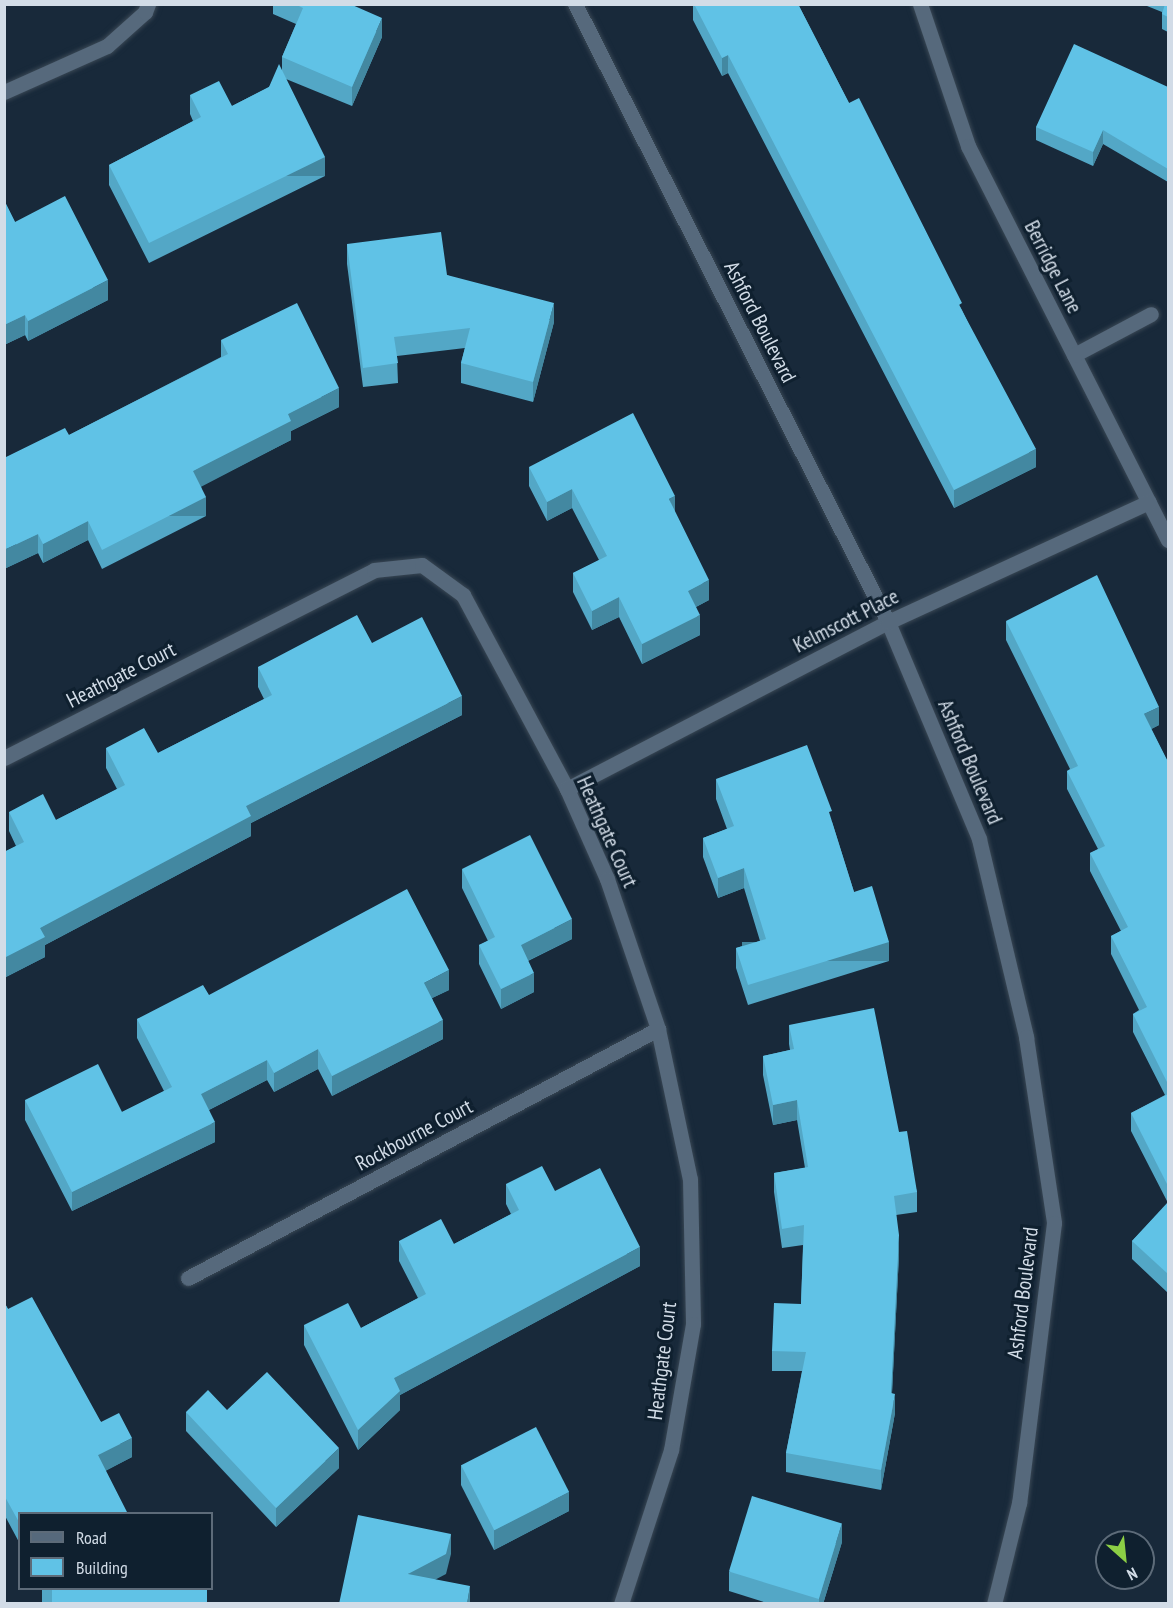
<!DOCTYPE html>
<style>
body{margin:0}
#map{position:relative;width:1173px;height:1608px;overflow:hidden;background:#18293a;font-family:"PT Sans Narrow",sans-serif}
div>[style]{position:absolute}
.roads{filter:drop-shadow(0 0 2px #394754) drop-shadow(0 0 2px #394754)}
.minor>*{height:15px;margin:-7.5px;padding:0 7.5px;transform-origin:7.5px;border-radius:7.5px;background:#56697c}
.wall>*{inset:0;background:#53a7c6;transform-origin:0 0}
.shaded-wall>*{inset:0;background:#4388a1;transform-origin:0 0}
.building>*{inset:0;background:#60c2e6;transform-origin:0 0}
span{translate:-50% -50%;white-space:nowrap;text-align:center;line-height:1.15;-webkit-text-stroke:6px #0f202f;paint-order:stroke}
.street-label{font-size:21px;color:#d2dce7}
.frame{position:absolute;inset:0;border:6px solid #d2dce7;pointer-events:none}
.legend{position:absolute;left:18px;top:1512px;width:195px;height:78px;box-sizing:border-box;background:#0f202f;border:2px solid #5d6b79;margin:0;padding:8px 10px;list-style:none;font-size:18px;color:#d2dce7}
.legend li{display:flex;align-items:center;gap:12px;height:30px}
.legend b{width:30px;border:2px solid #5d6b79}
.north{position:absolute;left:1095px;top:1530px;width:60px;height:60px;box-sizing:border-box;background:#0f202f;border:2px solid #5d6b79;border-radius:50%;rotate:153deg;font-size:16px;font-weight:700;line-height:24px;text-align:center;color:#d2dce7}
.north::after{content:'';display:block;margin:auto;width:21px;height:27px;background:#8cce45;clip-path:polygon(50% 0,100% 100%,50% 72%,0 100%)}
</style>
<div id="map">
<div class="roads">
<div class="minor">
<i style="left:575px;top:4px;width:693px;rotate:63.14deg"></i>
<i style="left:888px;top:622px;width:235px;rotate:67.2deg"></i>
<i style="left:979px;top:839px;width:204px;rotate:76.6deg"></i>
<i style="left:1026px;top:1037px;width:188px;rotate:81.4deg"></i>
<i style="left:1054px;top:1223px;width:282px;rotate:97.1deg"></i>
<i style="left:1019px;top:1503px;width:104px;rotate:103.9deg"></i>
<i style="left:920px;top:4px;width:150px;rotate:71.3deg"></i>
<i style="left:968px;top:146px;width:442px;rotate:63.1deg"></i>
<i style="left:4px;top:92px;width:113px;rotate:-24.1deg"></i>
<i style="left:107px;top:46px;width:51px;rotate:-41.8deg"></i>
<i style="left:145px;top:12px;width:9px;rotate:-69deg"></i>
<i style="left:1074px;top:355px;width:87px;rotate:-28deg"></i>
<i style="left:4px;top:758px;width:415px;rotate:-26.9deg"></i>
<i style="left:374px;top:570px;width:48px;rotate:-5.9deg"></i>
<i style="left:422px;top:565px;width:51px;rotate:36.2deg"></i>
<i style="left:463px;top:595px;width:220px;rotate:61.8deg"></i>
<i style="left:567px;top:789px;width:98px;rotate:66deg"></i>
<i style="left:607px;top:879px;width:158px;rotate:71.2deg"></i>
<i style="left:658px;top:1029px;width:153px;rotate:78deg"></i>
<i style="left:690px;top:1179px;width:145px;rotate:88.8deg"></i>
<i style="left:693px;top:1324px;width:128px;rotate:99.9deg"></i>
<i style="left:671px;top:1450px;width:162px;rotate:108deg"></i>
<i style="left:567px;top:789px;width:362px;rotate:-27.5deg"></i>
<i style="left:888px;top:622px;width:287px;rotate:-24.7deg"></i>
<i style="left:188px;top:1278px;width:532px;rotate:-27.91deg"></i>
</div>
</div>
<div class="wall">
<i style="clip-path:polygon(273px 4px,350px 4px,382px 37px,352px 106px,286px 79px,325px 176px,149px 263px,109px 185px,109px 165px,193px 121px,190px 114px,190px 95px,232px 106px,269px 87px,282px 70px,282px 57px,296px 24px,273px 14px)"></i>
<i style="clip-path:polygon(693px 4px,798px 4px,849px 103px,962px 310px,1036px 467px,954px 508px,728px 73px,722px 76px,693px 20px)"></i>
<i style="clip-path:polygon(1142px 4px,1168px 4px,1168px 32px,1162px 29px,1162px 12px)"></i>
<i style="clip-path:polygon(1168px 87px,1168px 182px,1103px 144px,1093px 166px,1036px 140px,1036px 127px)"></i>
<i style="clip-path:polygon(4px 200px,15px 222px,108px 300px,28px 341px,25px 335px,4px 345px)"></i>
<i style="clip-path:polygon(347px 244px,447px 275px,554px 322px,533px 402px,461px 383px,461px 363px,465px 348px,397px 356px,398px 383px,363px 387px,347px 264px)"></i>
<i style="clip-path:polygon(221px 340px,339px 407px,291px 431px,291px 440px,201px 486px,206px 516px,102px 569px,88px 540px,43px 563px,38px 553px,4px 569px,69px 435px,221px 357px)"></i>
<i style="clip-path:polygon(529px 467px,675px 513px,709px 600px,696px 607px,700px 635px,642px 664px,619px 617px,592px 630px,573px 592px,573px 573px,599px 560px,572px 508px,547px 521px,529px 486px)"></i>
<i style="clip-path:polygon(1006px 621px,1159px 725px,1151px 729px,1168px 762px,1168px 1293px,1132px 1259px,1132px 1241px,1168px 1203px,1131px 1131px,1131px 1113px,1165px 1095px,1133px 1032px,1133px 1014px,1139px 1010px,1111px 954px,1111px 936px,1121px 931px,1090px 871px,1090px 853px,1098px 849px,1067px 789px,1067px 771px,1070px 769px,1006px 640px)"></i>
<i style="clip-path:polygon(372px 643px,462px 715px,251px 823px,251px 836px,45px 945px,45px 957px,4px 978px,4px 852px,16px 846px,9px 831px,9px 812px,56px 820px,117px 789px,106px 768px,106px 748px,158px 753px,264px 699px,258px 687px,258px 667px)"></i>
<i style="clip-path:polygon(716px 779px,832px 822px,854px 892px,889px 961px,748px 1005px,736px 968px,736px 948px,760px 941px,744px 888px,718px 898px,703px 857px,703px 838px,727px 829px,716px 799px)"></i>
<i style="clip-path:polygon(462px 869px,572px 939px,528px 961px,534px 992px,501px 1009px,479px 964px,479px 945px,488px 941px,462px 888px)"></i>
<i style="clip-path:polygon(449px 990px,432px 998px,443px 1039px,332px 1096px,318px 1069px,274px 1092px,267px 1080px,209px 1110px,215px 1142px,72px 1211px,25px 1120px,25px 1100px,122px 1112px,164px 1091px,137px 1038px,137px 1019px,209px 995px)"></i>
<i style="clip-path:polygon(789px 1025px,899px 1132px,917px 1192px,917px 1212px,896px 1215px,899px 1255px,892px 1393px,895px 1413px,881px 1490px,786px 1472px,786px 1453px,802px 1371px,772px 1371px,772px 1351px,801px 1304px,803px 1245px,782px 1248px,774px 1192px,774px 1173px,805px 1168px,797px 1120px,773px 1125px,763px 1075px,763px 1056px,790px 1050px,789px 1044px)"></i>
<i style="clip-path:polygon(506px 1184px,555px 1191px,640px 1266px,400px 1395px,400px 1410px,358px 1450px,304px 1345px,304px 1325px,361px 1328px,418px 1298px,399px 1261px,399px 1241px,454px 1244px,511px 1214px,506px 1204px)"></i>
<i style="clip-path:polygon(4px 1302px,8px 1309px,101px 1422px,132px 1457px,20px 1514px,20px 1544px,4px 1514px)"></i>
<i style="clip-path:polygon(227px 1410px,339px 1468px,276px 1527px,186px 1431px,186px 1412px)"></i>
<i style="clip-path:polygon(461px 1465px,569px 1511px,494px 1550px,461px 1485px)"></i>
<i style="clip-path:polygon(842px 1542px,823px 1604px,770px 1604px,729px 1591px,729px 1572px)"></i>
<i style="left:42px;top:1588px;width:165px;height:18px"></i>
</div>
<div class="shaded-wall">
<i style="clip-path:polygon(382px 18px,382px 37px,352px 106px,352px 87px)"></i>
<i style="clip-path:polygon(728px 55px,728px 73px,722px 76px,722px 58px)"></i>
<i style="clip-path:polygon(1103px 130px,1103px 144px,1093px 166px,1093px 152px)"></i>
<i style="left:325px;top:157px;width:19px;height:196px;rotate:90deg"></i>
<i style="clip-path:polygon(108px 280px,108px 300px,28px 341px,28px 321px)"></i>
<i style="clip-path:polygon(554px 303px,554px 322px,533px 402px,533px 382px)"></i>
<i style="clip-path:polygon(25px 315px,25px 335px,4px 345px,4px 325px)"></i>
<i style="clip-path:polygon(339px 388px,339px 407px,291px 431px,291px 440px,193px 491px,193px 471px,288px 414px)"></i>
<i style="clip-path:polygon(1036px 449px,1036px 467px,954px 508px,954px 490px)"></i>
<i style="clip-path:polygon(572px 489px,572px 508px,547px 521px,547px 502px)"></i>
<i style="clip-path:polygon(675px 496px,675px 515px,669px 499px)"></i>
<i style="left:206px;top:497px;width:19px;height:117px;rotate:90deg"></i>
<i style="clip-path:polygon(88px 521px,88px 540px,43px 563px,43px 544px)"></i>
<i style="clip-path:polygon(38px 534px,38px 553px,4px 569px,4px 550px)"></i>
<i style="clip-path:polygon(709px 580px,709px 600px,688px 611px,688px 591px)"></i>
<i style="clip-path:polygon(619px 597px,619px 617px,592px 630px,592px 611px)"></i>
<i style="clip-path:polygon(700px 615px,700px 635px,642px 664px,642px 644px)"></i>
<i style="clip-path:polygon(462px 696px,462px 715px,251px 823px,251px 836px,45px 945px,45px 957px,4px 978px,4px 958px,40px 928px,246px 806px)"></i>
<i style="clip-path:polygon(1159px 707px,1159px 725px,1144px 733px,1144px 714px)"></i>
<i style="clip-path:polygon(744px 868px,744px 888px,718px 898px,718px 878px)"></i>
<i style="clip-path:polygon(572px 919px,572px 939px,521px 964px,521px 945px)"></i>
<i style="left:889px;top:942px;width:19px;height:147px;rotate:90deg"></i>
<i style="clip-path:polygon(449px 970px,449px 990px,424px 1002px,424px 983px)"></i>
<i style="clip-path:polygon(534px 973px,534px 992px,501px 1009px,501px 989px)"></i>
<i style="clip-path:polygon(443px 1020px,443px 1039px,332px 1096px,332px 1076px)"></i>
<i style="clip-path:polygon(318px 1049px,318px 1069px,274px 1092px,274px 1073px)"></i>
<i style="clip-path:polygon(267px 1060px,267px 1080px,201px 1114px,201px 1094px)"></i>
<i style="clip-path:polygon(797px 1100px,797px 1120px,773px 1125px,773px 1105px)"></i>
<i style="clip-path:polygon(215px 1122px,215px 1142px,72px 1211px,72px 1192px)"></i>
<i style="clip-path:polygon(899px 1235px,899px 1255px,891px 1412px,891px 1393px)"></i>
<i style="clip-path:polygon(640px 1247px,640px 1266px,400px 1395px,400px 1410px,358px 1450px,358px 1430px,394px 1378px)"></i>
<i style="clip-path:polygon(895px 1394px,895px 1413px,881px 1490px,881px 1470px)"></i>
<i style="clip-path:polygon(132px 1438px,132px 1457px,98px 1475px,98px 1455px)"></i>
<i style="clip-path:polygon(339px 1448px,339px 1468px,276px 1527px,276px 1508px)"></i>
<i style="clip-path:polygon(569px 1492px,569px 1511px,494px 1550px,494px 1530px)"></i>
<i style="clip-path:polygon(842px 1523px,842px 1542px,823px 1604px,819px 1604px,819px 1598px)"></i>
<i style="clip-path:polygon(451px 1534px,451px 1554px,446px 1574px,408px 1594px,408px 1574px)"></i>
<i style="clip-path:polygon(470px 1586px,470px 1604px,467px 1604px)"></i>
</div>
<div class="building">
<i style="clip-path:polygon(295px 4px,350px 4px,382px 18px,352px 87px,282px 57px,303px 8px)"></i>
<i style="clip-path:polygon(694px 4px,798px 4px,849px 103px,859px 98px,962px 303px,959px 305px,1036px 449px,954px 490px,728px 55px,722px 58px)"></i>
<i style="clip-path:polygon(1165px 4px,1168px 4px,1168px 17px,1162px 14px)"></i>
<i style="clip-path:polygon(1074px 44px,1168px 87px,1168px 169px,1103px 130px,1093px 152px,1036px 127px)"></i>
<i style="clip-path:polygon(279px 64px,325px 157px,149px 243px,109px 165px,201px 117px,190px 95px,219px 81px,232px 106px,269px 87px)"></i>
<i style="clip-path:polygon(65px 196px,108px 280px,28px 321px,25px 315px,4px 325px,4px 200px,15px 222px)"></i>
<i style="clip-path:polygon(441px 232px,447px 275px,554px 303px,533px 382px,461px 363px,470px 328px,394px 337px,398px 363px,363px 368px,347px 244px)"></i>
<i style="clip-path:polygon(297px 303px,339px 388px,288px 414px,291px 421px,193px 471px,206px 497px,102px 550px,88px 521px,43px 544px,38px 534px,4px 550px,4px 458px,65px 428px,69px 435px,228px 354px,221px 340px)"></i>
<i style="clip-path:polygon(633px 413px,675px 496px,669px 499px,709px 580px,688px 591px,700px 615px,642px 644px,619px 597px,592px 611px,573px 573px,607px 556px,572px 489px,547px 502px,529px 467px)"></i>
<i style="clip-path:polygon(1097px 575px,1159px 707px,1144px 714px,1168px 762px,1168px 1084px,1133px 1014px,1147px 1007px,1111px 936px,1128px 927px,1090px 853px,1105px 846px,1067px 771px,1078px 766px,1006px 621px)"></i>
<i style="clip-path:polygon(357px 615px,372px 643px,422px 617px,462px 696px,246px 806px,251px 816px,40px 928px,45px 937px,4px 958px,4px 852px,24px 842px,9px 812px,43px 794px,56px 820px,125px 785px,106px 748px,144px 728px,158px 753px,272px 695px,258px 667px)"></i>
<i style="clip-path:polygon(807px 745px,832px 811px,829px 812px,854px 892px,872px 886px,889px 942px,748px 985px,736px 948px,766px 939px,744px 868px,718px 878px,703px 838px,734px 826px,716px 779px)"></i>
<i style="clip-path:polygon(530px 835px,572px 919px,521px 945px,534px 973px,501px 989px,479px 945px,495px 937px,462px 869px)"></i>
<i style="clip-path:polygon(407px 889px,449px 970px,424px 983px,443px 1020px,332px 1076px,318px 1049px,274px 1073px,267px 1060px,201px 1094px,215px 1122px,72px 1192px,25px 1100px,98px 1064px,122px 1112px,172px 1087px,137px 1019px,203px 985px,209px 995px)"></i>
<i style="clip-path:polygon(874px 1008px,899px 1132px,907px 1131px,917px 1192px,894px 1196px,899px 1235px,891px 1393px,895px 1394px,881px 1470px,786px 1453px,806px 1352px,772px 1351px,774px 1303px,801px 1304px,804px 1225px,782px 1229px,774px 1173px,808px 1167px,797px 1100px,773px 1105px,763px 1056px,794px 1049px,789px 1025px)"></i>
<i style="clip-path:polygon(1168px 1094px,1168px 1186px,1131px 1113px)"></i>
<i style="clip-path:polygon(542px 1166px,555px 1191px,600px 1168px,640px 1247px,394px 1378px,400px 1391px,358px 1430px,304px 1325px,348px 1303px,361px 1328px,426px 1294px,399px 1241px,441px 1219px,454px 1244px,519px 1210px,506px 1184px)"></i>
<i style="clip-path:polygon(1168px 1202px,1168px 1274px,1132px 1241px)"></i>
<i style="clip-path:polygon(32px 1297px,101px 1422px,119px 1413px,132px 1438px,98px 1455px,128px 1514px,20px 1514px,20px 1524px,4px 1495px,4px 1302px,8px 1309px)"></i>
<i style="clip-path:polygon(267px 1372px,339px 1448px,276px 1508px,186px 1412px,208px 1390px,227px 1410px)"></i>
<i style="left:536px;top:1427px;width:73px;height:84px;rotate:63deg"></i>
<i style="left:752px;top:1496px;width:94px;height:79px;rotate:17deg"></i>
<i style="clip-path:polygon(358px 1515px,451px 1534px,446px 1554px,408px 1574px,470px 1586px,467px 1604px,339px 1604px)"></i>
<i style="left:52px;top:1588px;width:155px;height:18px"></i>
</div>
<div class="street-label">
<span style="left:1053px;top:267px;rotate:63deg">Berridge Lane</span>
<span style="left:760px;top:322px;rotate:63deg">Ashford Boulevard</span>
<span style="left:846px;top:621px;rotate:-27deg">Kelmscott Place</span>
<span style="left:121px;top:675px;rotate:-27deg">Heathgate Court</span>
<span style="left:970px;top:762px;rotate:67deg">Ashford Boulevard</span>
<span style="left:607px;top:832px;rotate:66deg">Heathgate Court</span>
<span style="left:414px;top:1135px;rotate:-28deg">Rockbourne Court</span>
<span style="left:1023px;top:1293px;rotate:-83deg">Ashford Boulevard</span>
<span style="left:662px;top:1361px;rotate:-83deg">Heathgate Court</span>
</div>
<div class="frame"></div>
<ul class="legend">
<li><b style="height:8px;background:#56697c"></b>Road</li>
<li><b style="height:16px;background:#60c2e6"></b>Building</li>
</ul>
<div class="north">N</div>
</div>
